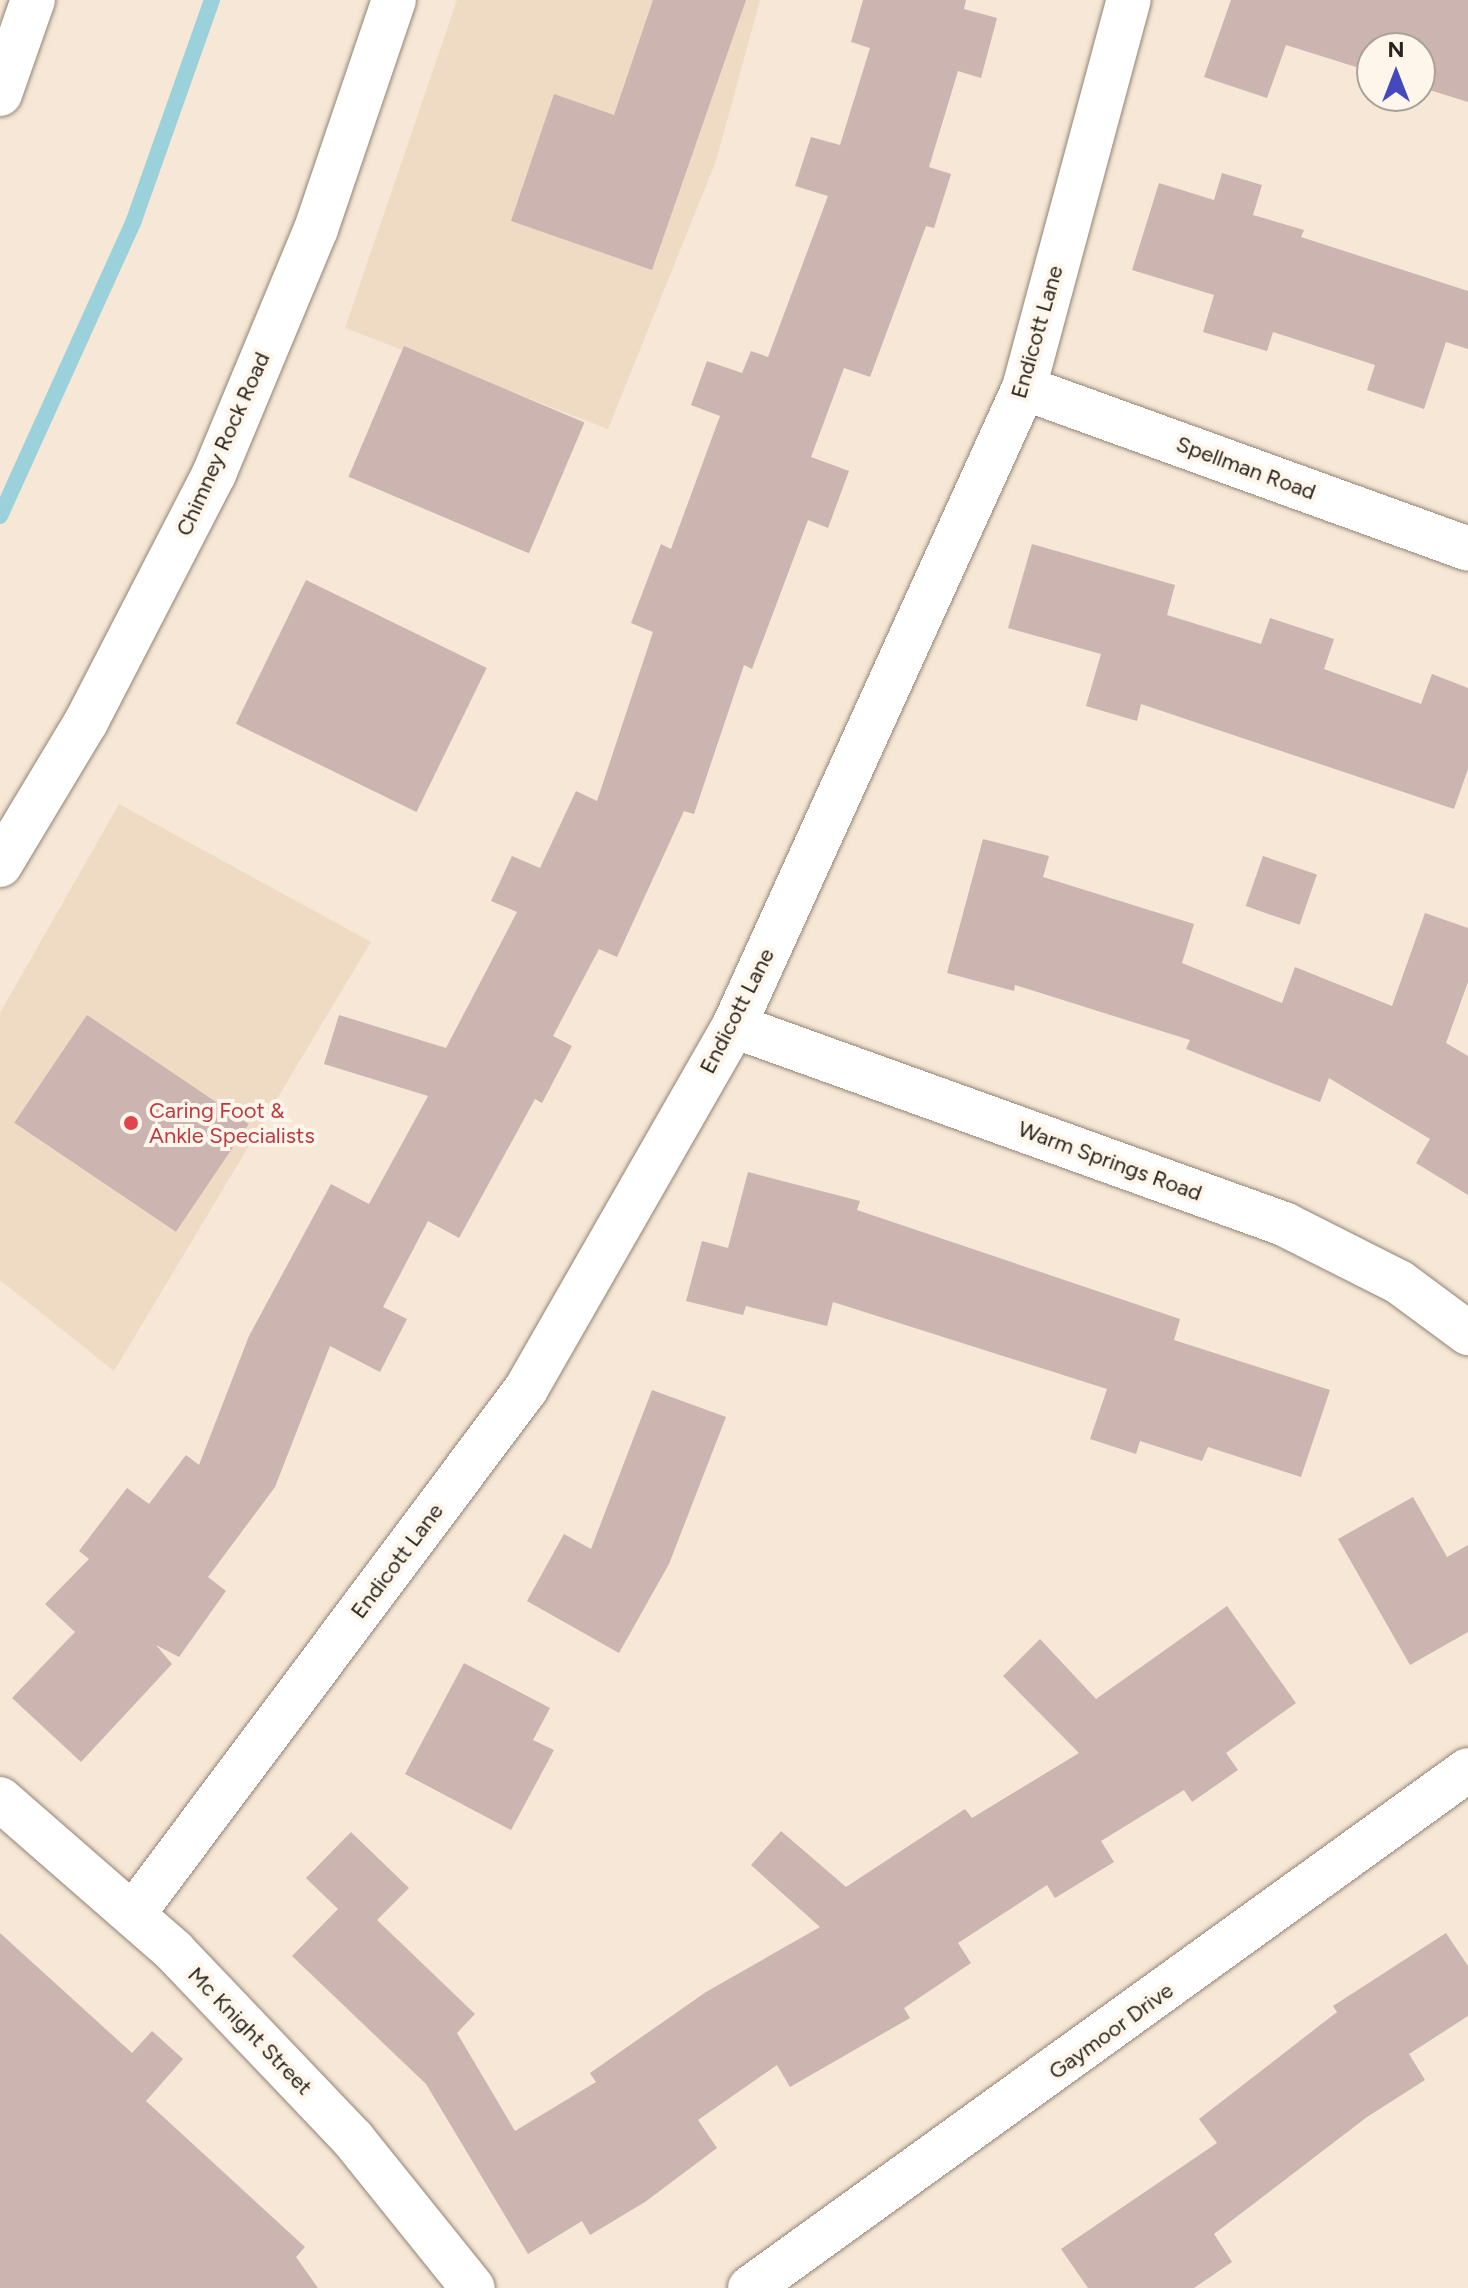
<!DOCTYPE html>
<style>
body{margin:0}
#map{position:relative;width:1468px;height:2288px;overflow:hidden;background:#f6e7d6;font-family:Figtree,sans-serif}
div>[style]{position:absolute}
.built>*{inset:0;background:#efdbc4}
.stream>*{height:16px;margin:-8px;padding:0 8px;transform-origin:8px;border-radius:8px;background:#9ad1da}
.building>*{inset:0;background:#ccb4b0;transform-origin:0 0}
.roads{filter:drop-shadow(0 0 2px #928475) drop-shadow(0 0 2px #928475)}
.minor>*{height:44px;margin:-22px;padding:0 22px;transform-origin:22px;border-radius:22px;background:#fff}
.secondary>*{height:44px;margin:-22px;padding:0 22px;transform-origin:22px;border-radius:22px;background:#fff}
.dots>*{width:22px;height:22px;translate:-50% -50%;box-sizing:border-box;border:4px solid #fef6eb;border-radius:50%}
span{translate:-50% -50%;white-space:nowrap;text-align:center;line-height:1.15;-webkit-text-stroke:8px #fef6eb;paint-order:stroke}
.street-label{font-size:22px;color:#29241e}
.health-label{font-size:22px;color:#be3a42}
.left{translate:0 -50%;text-align:left}
.north{position:absolute;left:1356px;top:32px;width:80px;height:80px;box-sizing:border-box;background:#fef6eb;border:2px solid #a9a299;border-radius:50%;rotate:0deg;font-size:22px;font-weight:700;line-height:32px;text-align:center;color:#29241e}
.north::after{content:'';display:block;margin:auto;width:28px;height:36px;background:#4549be;clip-path:polygon(50% 0,100% 100%,50% 72%,0 100%)}
</style>
<div id="map">
<div class="built">
<i style="clip-path:polygon(457px 0,760px 0,716px 161px,608px 429px,345px 328px)"></i>
<i style="clip-path:polygon(119px 804px,371px 942px,114px 1371px,0 1280px,0 1013px)"></i>
</div>
<div class="stream">
<i style="left:0;top:516px;width:322px;rotate:-65.6deg"></i>
<i style="left:133px;top:223px;width:237px;rotate:-70.5deg"></i>
</div>
<div class="building">
<i style="clip-path:polygon(653px 0,746px 0,652px 270px,511px 221px,554px 94px,614px 115px)"></i>
<i style="clip-path:polygon(863px 0,966px 0,964px 9px,997px 18px,981px 78px,958px 71px,929px 167px,951px 174px,934px 228px,926px 226px,870px 377px,844px 368px,811px 457px,849px 471px,828px 528px,808px 520px,752px 669px,744px 665px,694px 814px,684px 811px,617px 957px,599px 949px,553px 1036px,572px 1046px,542px 1103px,535px 1099px,459px 1238px,428px 1221px,383px 1307px,407px 1319px,380px 1372px,330px 1346px,275px 1487px,208px 1577px,226px 1591px,179px 1657px,156px 1645px,172px 1664px,81px 1762px,12px 1698px,75px 1632px,45px 1604px,89px 1559px,79px 1551px,127px 1488px,149px 1504px,186px 1455px,199px 1465px,249px 1336px,331px 1184px,369px 1204px,428px 1096px,324px 1064px,339px 1015px,446px 1048px,517px 912px,491px 901px,512px 856px,540px 868px,576px 791px,597px 801px,653px 632px,631px 623px,661px 544px,671px 549px,720px 416px,691px 405px,707px 361px,742px 373px,751px 351px,768px 357px,828px 196px,795px 186px,811px 137px,840px 145px,870px 48px,851px 42px)"></i>
<i style="clip-path:polygon(1231px 0,1468px 0,1468px 102px,1420px 87px,1420px 48px,1372px 48px,1372px 72px,1286px 45px,1267px 98px,1204px 77px)"></i>
<i style="clip-path:polygon(1222px 173px,1262px 185px,1253px 215px,1304px 230px,1301px 237px,1468px 291px,1468px 349px,1446px 342px,1424px 409px,1367px 390px,1375px 365px,1273px 332px,1267px 351px,1203px 332px,1214px 295px,1132px 270px,1159px 183px,1214px 200px)"></i>
<i style="left:404px;top:346px;width:196px;height:142px;rotate:23deg"></i>
<i style="clip-path:polygon(1032px 544px,1175px 585px,1167px 615px,1261px 644px,1270px 618px,1334px 639px,1324px 669px,1421px 704px,1432px 674px,1468px 688px,1468px 769px,1454px 809px,1141px 704px,1137px 721px,1086px 706px,1101px 654px,1008px 628px)"></i>
<i style="left:306px;top:580px;width:201px;height:160px;rotate:26deg"></i>
<i style="clip-path:polygon(983px 839px,1049px 856px,1043px 877px,1194px 924px,1182px 963px,1282px 1003px,1295px 967px,1392px 1006px,1425px 913px,1468px 928px,1468px 982px,1446px 1043px,1468px 1056px,1468px 1195px,1416px 1163px,1430px 1139px,1329px 1078px,1320px 1102px,1186px 1049px,1190px 1040px,1015px 985px,1014px 991px,947px 973px)"></i>
<i style="left:1263px;top:856px;width:57px;height:53px;rotate:19deg"></i>
<i style="left:87px;top:1015px;width:195px;height:130px;rotate:34deg"></i>
<i style="clip-path:polygon(748px 1172px,860px 1201px,857px 1210px,1180px 1319px,1174px 1340px,1330px 1390px,1301px 1477px,1208px 1447px,1202px 1461px,1140px 1441px,1136px 1454px,1090px 1439px,1107px 1389px,833px 1302px,827px 1326px,746px 1306px,743px 1315px,686px 1301px,702px 1241px,728px 1248px)"></i>
<i style="clip-path:polygon(652px 1390px,726px 1417px,669px 1564px,619px 1653px,527px 1601px,564px 1534px,591px 1549px)"></i>
<i style="clip-path:polygon(1413px 1497px,1447px 1557px,1468px 1545px,1468px 1632px,1410px 1665px,1338px 1539px)"></i>
<i style="clip-path:polygon(1227px 1606px,1296px 1703px,1226px 1753px,1238px 1770px,1192px 1802px,1184px 1790px,1101px 1841px,1114px 1862px,1055px 1898px,1047px 1885px,958px 1943px,971px 1963px,904px 2008px,910px 2018px,790px 2087px,777px 2065px,698px 2120px,717px 2148px,645px 2202px,590px 2235px,582px 2221px,528px 2254px,426px 2084px,292px 1956px,338px 1909px,306px 1878px,351px 1832px,409px 1888px,377px 1920px,475px 2014px,457px 2033px,515px 2131px,596px 2082px,590px 2073px,706px 1992px,820px 1927px,751px 1865px,781px 1831px,846px 1887px,965px 1809px,972px 1818px,1079px 1753px,1003px 1676px,1040px 1639px,1096px 1699px)"></i>
<i style="clip-path:polygon(464px 1663px,550px 1708px,533px 1740px,554px 1750px,511px 1830px,405px 1774px)"></i>
<i style="clip-path:polygon(0 1933px,132px 2053px,152px 2031px,183px 2059px,146px 2101px,305px 2247px,296px 2257px,318px 2288px,0 2288px)"></i>
<i style="clip-path:polygon(1446px 1933px,1468px 1966px,1468px 2016px,1409px 2054px,1425px 2080px,1367px 2117px,1214px 2234px,1232px 2262px,1194px 2288px,1088px 2288px,1061px 2249px,1217px 2143px,1199px 2119px,1337px 2012px,1333px 2006px)"></i>
</div>
<div class="roads">
<div class="minor">
<i style="left:1024px;top:388px;width:472px;rotate:19.9deg"></i>
<i style="left:734px;top:1026px;width:585px;rotate:19.8deg"></i>
<i style="left:1284px;top:1224px;width:129px;rotate:26.8deg"></i>
<i style="left:1399px;top:1282px;width:86px;rotate:36.5deg"></i>
<i style="left:0;top:1799px;width:231px;rotate:41.1deg"></i>
<i style="left:174px;top:1951px;width:260px;rotate:46.4deg"></i>
<i style="left:353px;top:2139px;width:191px;rotate:51.2deg"></i>
<i style="left:133px;top:1914px;width:656px;rotate:-53.18deg"></i>
<i style="left:526px;top:1389px;width:418px;rotate:-60.2deg"></i>
<i style="left:734px;top:1026px;width:701px;rotate:-65.56deg"></i>
<i style="left:1024px;top:388px;width:402px;rotate:-74.9deg"></i>
<i style="left:750px;top:2288px;width:885px;rotate:-35.81deg"></i>
</div>
<div class="secondary">
<i style="left:0;top:94px;width:100px;rotate:-70.7deg"></i>
<i style="left:0;top:865px;width:167px;rotate:-59deg"></i>
<i style="left:86px;top:722px;width:279px;rotate:-62.7deg"></i>
<i style="left:214px;top:474px;width:265px;rotate:-67.4deg"></i>
<i style="left:316px;top:229px;width:242px;rotate:-71.2deg"></i>
</div>
</div>
<div class="dots">
<i style="left:131px;top:1123px;background:#e0444e"></i>
</div>
<div class="street-label">
<span style="left:1037px;top:332px;rotate:-74deg">Endicott Lane</span>
<span style="left:223px;top:444px;rotate:-66deg">Chimney Rock Road</span>
<span style="left:1246px;top:468px;rotate:20deg">Spellman Road</span>
<span style="left:737px;top:1011px;rotate:-63deg">Endicott Lane</span>
<span style="left:1110px;top:1161px;rotate:20deg">Warm Springs Road</span>
<span style="left:397px;top:1561px;rotate:-53deg">Endicott Lane</span>
<span style="left:250px;top:2031px;rotate:46deg">Mc Knight Street</span>
<span style="left:1111px;top:2031px;rotate:-36deg">Gaymoor Drive</span>
</div>
<div class="health-label">
<span class="left" style="left:149px;top:1123px">Caring Foot &amp;<br>Ankle Specialists</span>
</div>
<div class="north">N</div>
</div>
